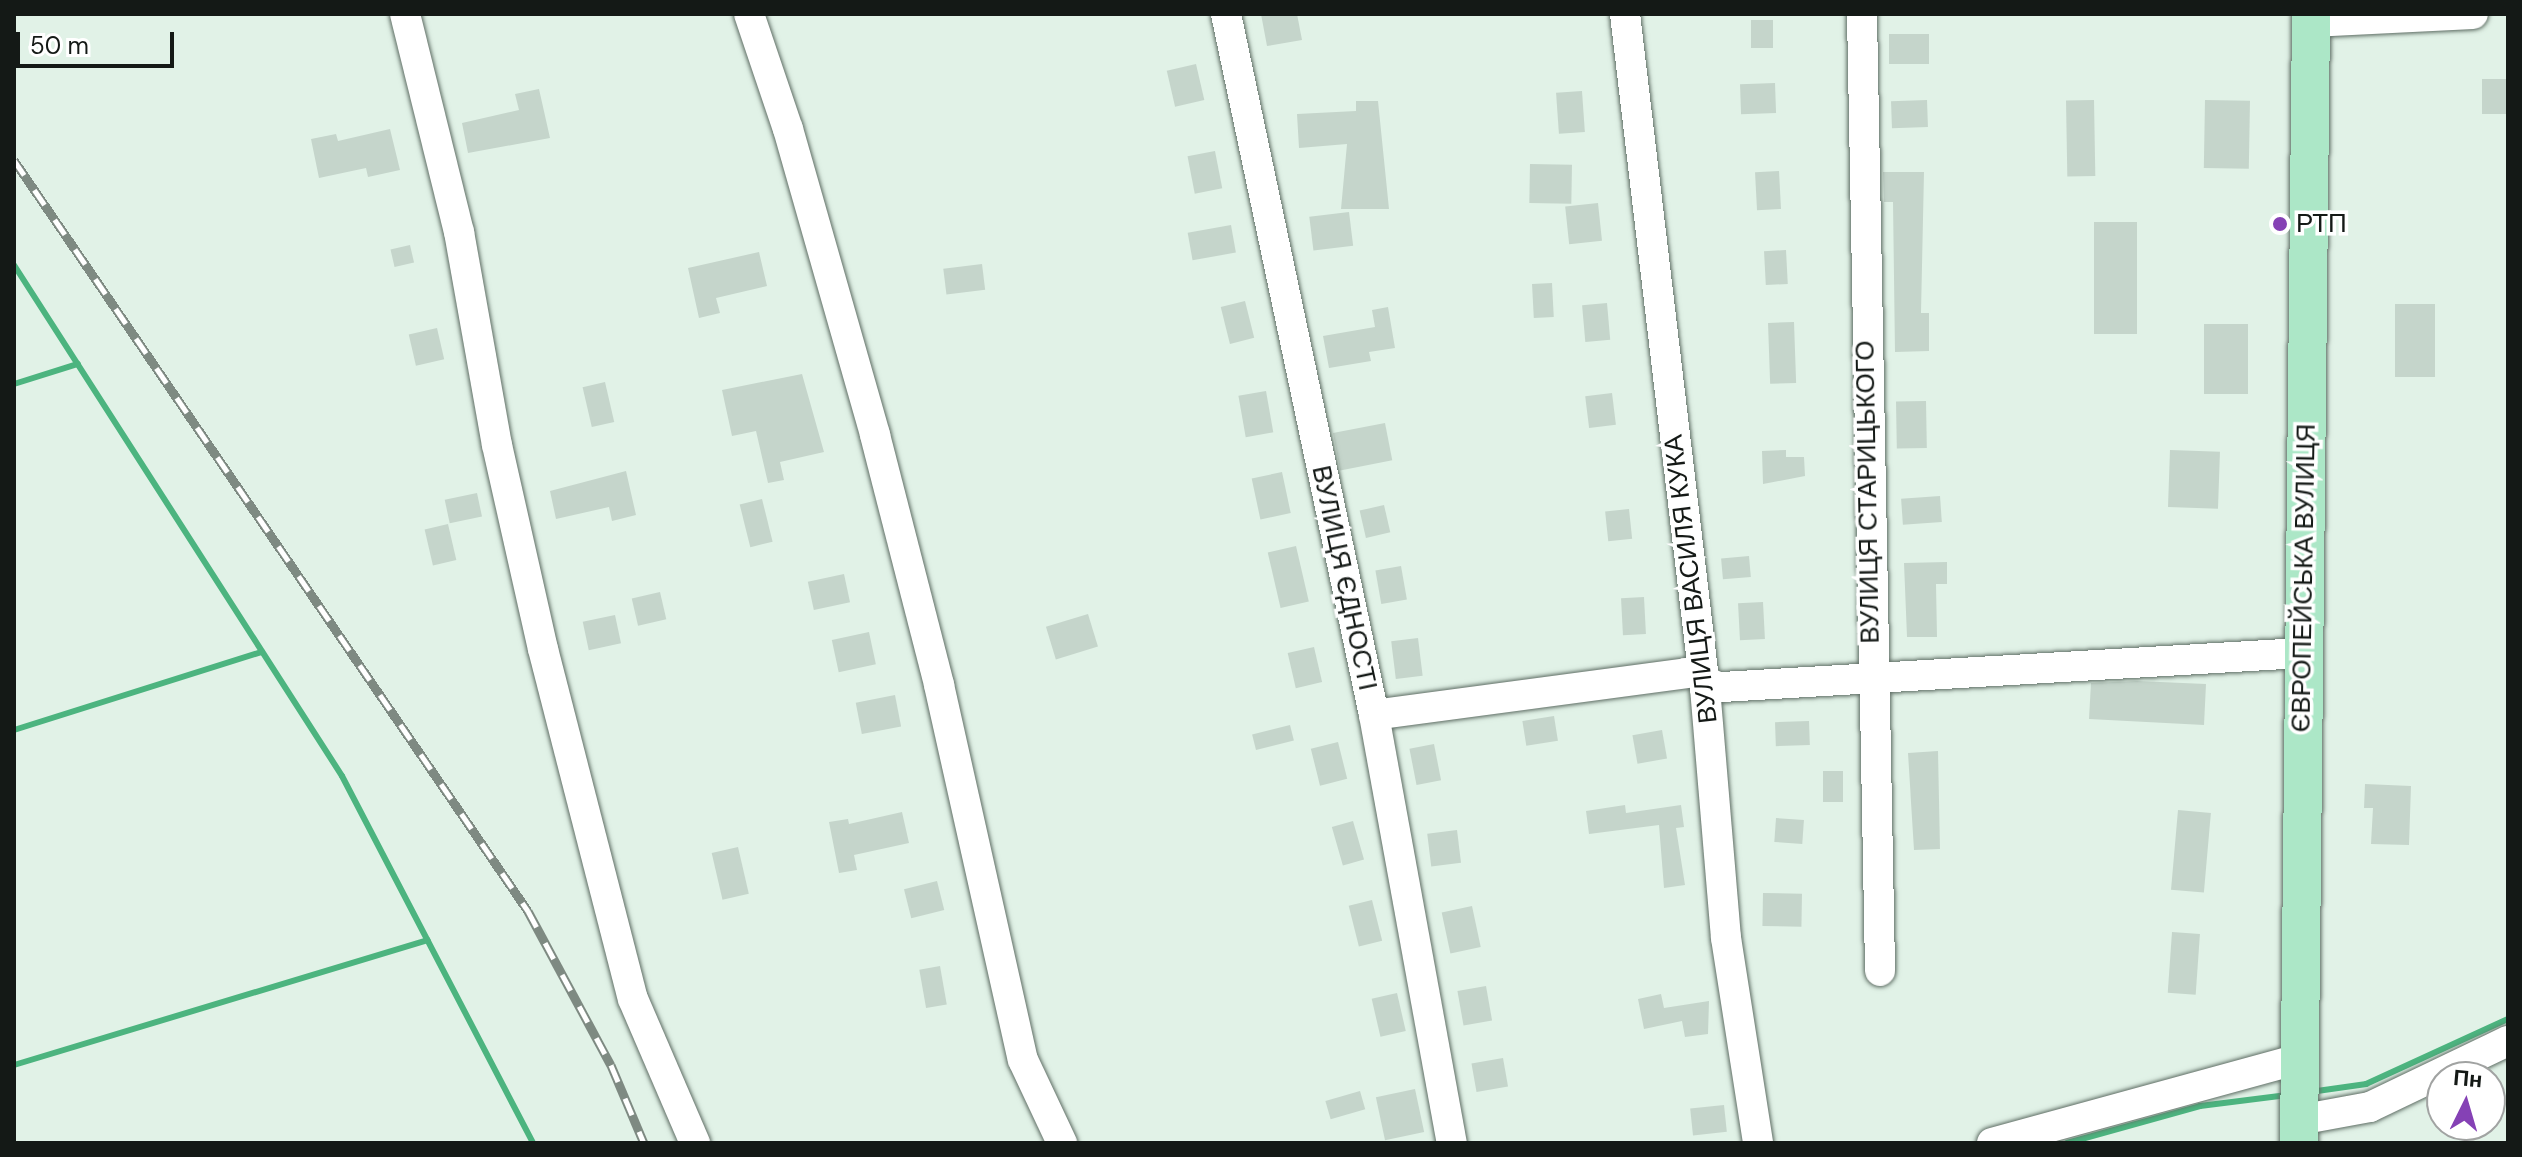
<!DOCTYPE html>
<meta charset="utf-8">
<style>
body{margin:0}
#map{position:relative;width:2522px;height:1157px;overflow:hidden;background:#e1f2e7;font-family:"DM Sans",sans-serif}
div>[style]{position:absolute}
.stream>*{height:6px;margin:-3px;padding:0 3px;transform-origin:3px;border-radius:3px;background:#4cb47f}
.building>*{inset:0;background:#c5d5cb;transform-origin:0 0}
.roads{filter:drop-shadow(0 0 2px #5f6e65) drop-shadow(0 0 2px #5f6e65)}
.minor>*{height:30px;margin:-15px;padding:0 15px;transform-origin:15px;border-radius:15px;background:#fff}
.major>*{height:38px;margin:-19px;padding:0 19px;transform-origin:19px;border-radius:19px;background:#ace7c7}
.rail>*{height:9px;margin-top:-4.5px;transform-origin:0;background:repeating-linear-gradient(90deg,#fff 0 18px,#7e8a82 0 36px);box-sizing:border-box;border-block:2px solid #7e8a82}
.dots>*{width:22px;height:22px;translate:-50% -50%;box-sizing:border-box;border:4px solid #fff;border-radius:50%}
span{translate:-50% -50%;white-space:nowrap;text-align:center;line-height:1.15;-webkit-text-stroke:7px #fff;paint-order:stroke}
.poi-label{font-size:26px;color:#141916}
.left{translate:0 -50%;text-align:left}
.street-label{font-size:26px;color:#141916}
.frame{position:absolute;inset:0;border:16px solid #141916;pointer-events:none}
.north{position:absolute;left:2426px;top:1061px;width:80px;height:80px;box-sizing:border-box;background:#fff;border:2px solid #a1a3a2;border-radius:50%;rotate:5deg;font-size:22px;font-weight:700;line-height:32px;text-align:center;color:#141916}
.north::after{content:'';display:block;margin:auto;width:28px;height:36px;background:#8541b5;clip-path:polygon(50% 0,100% 100%,50% 72%,0 100%)}
.scale{position:absolute;left:16px;top:32px;width:158px;height:36px;box-sizing:border-box;border:4px solid #141916;border-top:0;padding-left:10px;font-size:24px;line-height:28px;white-space:nowrap;color:#141916;-webkit-text-stroke:6px #fff;paint-order:stroke}
</style>
<div id="map">
<div class="stream">
<i style="left:14px;top:265px;width:607px;rotate:57.3deg"></i>
<i style="left:342px;top:776px;width:414px;rotate:62.5deg"></i>
<i style="left:14px;top:384px;width:67px;rotate:-17.4deg"></i>
<i style="left:14px;top:730px;width:260px;rotate:-17.5deg"></i>
<i style="left:14px;top:1065px;width:432px;rotate:-16.8deg"></i>
<i style="left:2310px;top:1092px;width:57px;rotate:-8.1deg"></i>
<i style="left:2366px;top:1084px;width:156px;rotate:-24.6deg"></i>
<i style="left:2067px;top:1143px;width:138px;rotate:-15.5deg"></i>
<i style="left:2200px;top:1106px;width:88px;rotate:-7.2deg"></i>
</div>
<div class="building">
<i style="clip-path:polygon(1261px 14px,1297px 14px,1302px 40px,1267px 46px)"></i>
<i style="left:1751px;top:20px;width:22px;height:28px"></i>
<i style="left:1889px;top:34px;width:40px;height:30px"></i>
<i style="left:1196px;top:64px;width:37px;height:30px;rotate:77deg"></i>
<i style="left:2508px;top:79px;width:35px;height:26px;rotate:90deg"></i>
<i style="left:1775px;top:83px;width:30px;height:35px;rotate:88deg"></i>
<i style="clip-path:polygon(539px 89px,550px 138px,468px 153px,462px 123px,519px 110px,515px 94px)"></i>
<i style="left:1582px;top:91px;width:41px;height:26px;rotate:86deg"></i>
<i style="left:1927px;top:100px;width:27px;height:36px;rotate:88deg"></i>
<i style="left:2094px;top:100px;width:76px;height:28px;rotate:89deg"></i>
<i style="left:2205px;top:100px;width:45px;height:68px;rotate:1deg"></i>
<i style="clip-path:polygon(1356px 101px,1378px 101px,1389px 209px,1341px 209px,1347px 144px,1299px 148px,1297px 114px,1356px 111px)"></i>
<i style="clip-path:polygon(390px 129px,400px 170px,368px 177px,366px 168px,319px 178px,311px 139px,336px 134px,338px 141px)"></i>
<i style="left:1215px;top:151px;width:38px;height:28px;rotate:79deg"></i>
<i style="left:1530px;top:164px;width:42px;height:39px;rotate:1deg"></i>
<i style="left:1779px;top:171px;width:38px;height:24px;rotate:87deg"></i>
<i style="clip-path:polygon(1883px 172px,1924px 172px,1921px 313px,1929px 313px,1929px 351px,1895px 352px,1893px 202px,1884px 202px)"></i>
<i style="left:1598px;top:203px;width:38px;height:33px;rotate:84deg"></i>
<i style="left:1349px;top:212px;width:34px;height:40px;rotate:83deg"></i>
<i style="left:2094px;top:222px;width:43px;height:112px"></i>
<i style="left:1231px;top:225px;width:28px;height:44px;rotate:80deg"></i>
<i style="left:410px;top:245px;width:18px;height:20px;rotate:77deg"></i>
<i style="left:1786px;top:250px;width:34px;height:22px;rotate:87deg"></i>
<i style="clip-path:polygon(759px 252px,767px 286px,716px 298px,720px 313px,699px 318px,688px 268px)"></i>
<i style="left:982px;top:264px;width:26px;height:39px;rotate:83deg"></i>
<i style="left:1552px;top:283px;width:34px;height:20px;rotate:87deg"></i>
<i style="left:1245px;top:301px;width:38px;height:25px;rotate:76deg"></i>
<i style="left:1607px;top:303px;width:37px;height:25px;rotate:85deg"></i>
<i style="left:2395px;top:304px;width:40px;height:73px"></i>
<i style="clip-path:polygon(1388px 307px,1395px 348px,1369px 352px,1371px 361px,1329px 368px,1323px 336px,1375px 327px,1372px 310px)"></i>
<i style="left:1794px;top:322px;width:61px;height:26px;rotate:88deg"></i>
<i style="left:2204px;top:324px;width:44px;height:70px"></i>
<i style="left:437px;top:328px;width:32px;height:29px;rotate:77deg"></i>
<i style="clip-path:polygon(802px 374px,824px 452px,780px 462px,784px 480px,768px 483px,756px 431px,732px 436px,722px 390px)"></i>
<i style="left:605px;top:382px;width:41px;height:23px;rotate:77deg"></i>
<i style="left:1266px;top:391px;width:42px;height:28px;rotate:80deg"></i>
<i style="left:1612px;top:393px;width:32px;height:27px;rotate:83deg"></i>
<i style="left:1926px;top:401px;width:47px;height:30px;rotate:89deg"></i>
<i style="left:1385px;top:423px;width:38px;height:53px;rotate:79deg"></i>
<i style="clip-path:polygon(1786px 450px,1786px 457px,1804px 457px,1805px 476px,1763px 484px,1762px 451px)"></i>
<i style="left:2170px;top:450px;width:50px;height:57px;rotate:2deg"></i>
<i style="clip-path:polygon(626px 471px,636px 515px,612px 521px,609px 507px,556px 519px,550px 491px)"></i>
<i style="left:1282px;top:472px;width:42px;height:31px;rotate:78deg"></i>
<i style="left:477px;top:493px;width:24px;height:33px;rotate:78deg"></i>
<i style="left:1940px;top:496px;width:26px;height:39px;rotate:86deg"></i>
<i style="left:762px;top:499px;width:44px;height:23px;rotate:76deg"></i>
<i style="left:1384px;top:505px;width:28px;height:25px;rotate:77deg"></i>
<i style="left:1629px;top:509px;width:30px;height:24px;rotate:84deg"></i>
<i style="left:448px;top:524px;width:37px;height:24px;rotate:77deg"></i>
<i style="left:1296px;top:546px;width:57px;height:29px;rotate:77deg"></i>
<i style="left:1749px;top:556px;width:21px;height:28px;rotate:85deg"></i>
<i style="clip-path:polygon(1947px 562px,1947px 584px,1936px 584px,1937px 637px,1907px 637px,1904px 563px)"></i>
<i style="left:1401px;top:566px;width:34px;height:26px;rotate:80deg"></i>
<i style="left:844px;top:574px;width:29px;height:37px;rotate:78deg"></i>
<i style="left:660px;top:592px;width:28px;height:29px;rotate:77deg"></i>
<i style="left:1644px;top:597px;width:37px;height:23px;rotate:87deg"></i>
<i style="left:1763px;top:602px;width:37px;height:25px;rotate:87deg"></i>
<i style="left:1088px;top:614px;width:34px;height:44px;rotate:73deg"></i>
<i style="left:615px;top:615px;width:29px;height:33px;rotate:78deg"></i>
<i style="left:869px;top:632px;width:33px;height:38px;rotate:78deg"></i>
<i style="left:1418px;top:638px;width:38px;height:27px;rotate:83deg"></i>
<i style="left:1314px;top:647px;width:36px;height:27px;rotate:77deg"></i>
<i style="clip-path:polygon(2137px 681px,2206px 684px,2204px 725px,2089px 719px,2091px 683px)"></i>
<i style="left:895px;top:695px;width:32px;height:40px;rotate:79deg"></i>
<i style="left:1554px;top:716px;width:25px;height:32px;rotate:81deg"></i>
<i style="left:1809px;top:721px;width:24px;height:34px;rotate:88deg"></i>
<i style="left:1290px;top:725px;width:16px;height:39px;rotate:76deg"></i>
<i style="left:1662px;top:730px;width:29px;height:30px;rotate:80deg"></i>
<i style="left:1338px;top:742px;width:38px;height:28px;rotate:76deg"></i>
<i style="left:1434px;top:744px;width:37px;height:25px;rotate:79deg"></i>
<i style="clip-path:polygon(1938px 751px,1940px 849px,1914px 850px,1908px 753px)"></i>
<i style="left:1823px;top:771px;width:20px;height:31px"></i>
<i style="clip-path:polygon(2365px 784px,2411px 786px,2409px 845px,2371px 844px,2373px 808px,2364px 808px)"></i>
<i style="clip-path:polygon(1625px 805px,1626px 813px,1681px 805px,1684px 827px,1676px 828px,1685px 885px,1664px 888px,1659px 825px,1589px 834px,1586px 811px)"></i>
<i style="left:2178px;top:810px;width:33px;height:80px;rotate:5deg"></i>
<i style="clip-path:polygon(902px 812px,909px 843px,854px 855px,857px 870px,839px 873px,829px 822px,848px 819px,849px 824px)"></i>
<i style="left:1776px;top:818px;width:28px;height:24px;rotate:4deg"></i>
<i style="left:1353px;top:821px;width:40px;height:22px;rotate:74deg"></i>
<i style="left:1457px;top:830px;width:33px;height:30px;rotate:83deg"></i>
<i style="left:738px;top:847px;width:48px;height:27px;rotate:77deg"></i>
<i style="left:937px;top:881px;width:30px;height:34px;rotate:76deg"></i>
<i style="left:1763px;top:893px;width:39px;height:33px;rotate:1deg"></i>
<i style="left:1372px;top:900px;width:42px;height:24px;rotate:76deg"></i>
<i style="left:1472px;top:906px;width:42px;height:31px;rotate:78deg"></i>
<i style="left:2172px;top:932px;width:28px;height:61px;rotate:4deg"></i>
<i style="left:940px;top:966px;width:39px;height:21px;rotate:80deg"></i>
<i style="left:1486px;top:986px;width:35px;height:29px;rotate:80deg"></i>
<i style="left:1397px;top:993px;width:39px;height:26px;rotate:77deg"></i>
<i style="clip-path:polygon(1661px 994px,1664px 1008px,1709px 1001px,1708px 1034px,1685px 1037px,1682px 1021px,1644px 1029px,1638px 999px)"></i>
<i style="left:1503px;top:1058px;width:29px;height:32px;rotate:80deg"></i>
<i style="left:1415px;top:1089px;width:44px;height:40px;rotate:78deg"></i>
<i style="left:1360px;top:1091px;width:19px;height:36px;rotate:74deg"></i>
<i style="left:1724px;top:1105px;width:27px;height:34px;rotate:84deg"></i>
</div>
<div class="roads">
<div class="minor">
<i style="left:405px;top:14px;width:225px;rotate:76.1deg"></i>
<i style="left:459px;top:232px;width:216px;rotate:79.9deg"></i>
<i style="left:497px;top:445px;width:209px;rotate:77.3deg"></i>
<i style="left:543px;top:649px;width:361px;rotate:75.6deg"></i>
<i style="left:633px;top:999px;width:157px;rotate:66.7deg"></i>
<i style="left:749px;top:14px;width:121px;rotate:71.3deg"></i>
<i style="left:788px;top:129px;width:318px;rotate:74.1deg"></i>
<i style="left:875px;top:435px;width:258px;rotate:75.6deg"></i>
<i style="left:939px;top:685px;width:384px;rotate:77.4deg"></i>
<i style="left:1023px;top:1060px;width:92px;rotate:64.8deg"></i>
<i style="left:1226px;top:14px;width:716px;rotate:78.08deg"></i>
<i style="left:1374px;top:715px;width:435px;rotate:79.7deg"></i>
<i style="left:1625px;top:14px;width:679px;rotate:83.23deg"></i>
<i style="left:1705px;top:688px;width:251px;rotate:85.2deg"></i>
<i style="left:1726px;top:938px;width:207px;rotate:81.1deg"></i>
<i style="left:1862px;top:14px;width:957px;rotate:88.92deg"></i>
<i style="left:2311px;top:22px;width:162px;rotate:-2.8deg"></i>
<i style="left:1705px;top:688px;width:597px;rotate:-3.36deg"></i>
<i style="left:1374px;top:715px;width:331px;rotate:-7.6deg"></i>
<i style="left:2299px;top:1120px;width:72px;rotate:-10.4deg"></i>
<i style="left:2370px;top:1107px;width:153px;rotate:-25.6deg"></i>
<i style="left:1992px;top:1143px;width:319px;rotate:-15.3deg"></i>
</div>
<div class="major">
<i style="left:2299px;top:1143px;width:1129px;rotate:-89.39deg"></i>
</div>
</div>
<div class="rail">
<i style="left:14px;top:160px;width:910px;rotate:55.61deg"></i>
<i style="left:528px;top:911px;width:175px;rotate:61.7deg"></i>
<i style="left:611px;top:1065px;width:85px;rotate:67.1deg"></i>
</div>
<div class="dots">
<i style="left:2280px;top:224px;background:#8541b5"></i>
</div>
<div class="poi-label">
<span class="left" style="left:2296px;top:224px">РТП</span>
</div>
<div class="street-label">
<span style="left:1868px;top:492px;rotate:-91deg">ВУЛИЦЯ СТАРИЦЬКОГО</span>
<span style="left:1344px;top:578px;rotate:78deg">ВУЛИЦЯ ЄДНОСТІ</span>
<span style="left:2304px;top:578px;rotate:-89deg">ЄВРОПЕЙСЬКА ВУЛИЦЯ</span>
<span style="left:1691px;top:579px;rotate:-97deg">ВУЛИЦЯ ВАСИЛЯ КУКА</span>
</div>
<div class="frame"></div>
<div class="north">Пн</div>
<div class="scale">50 m</div>
</div>
